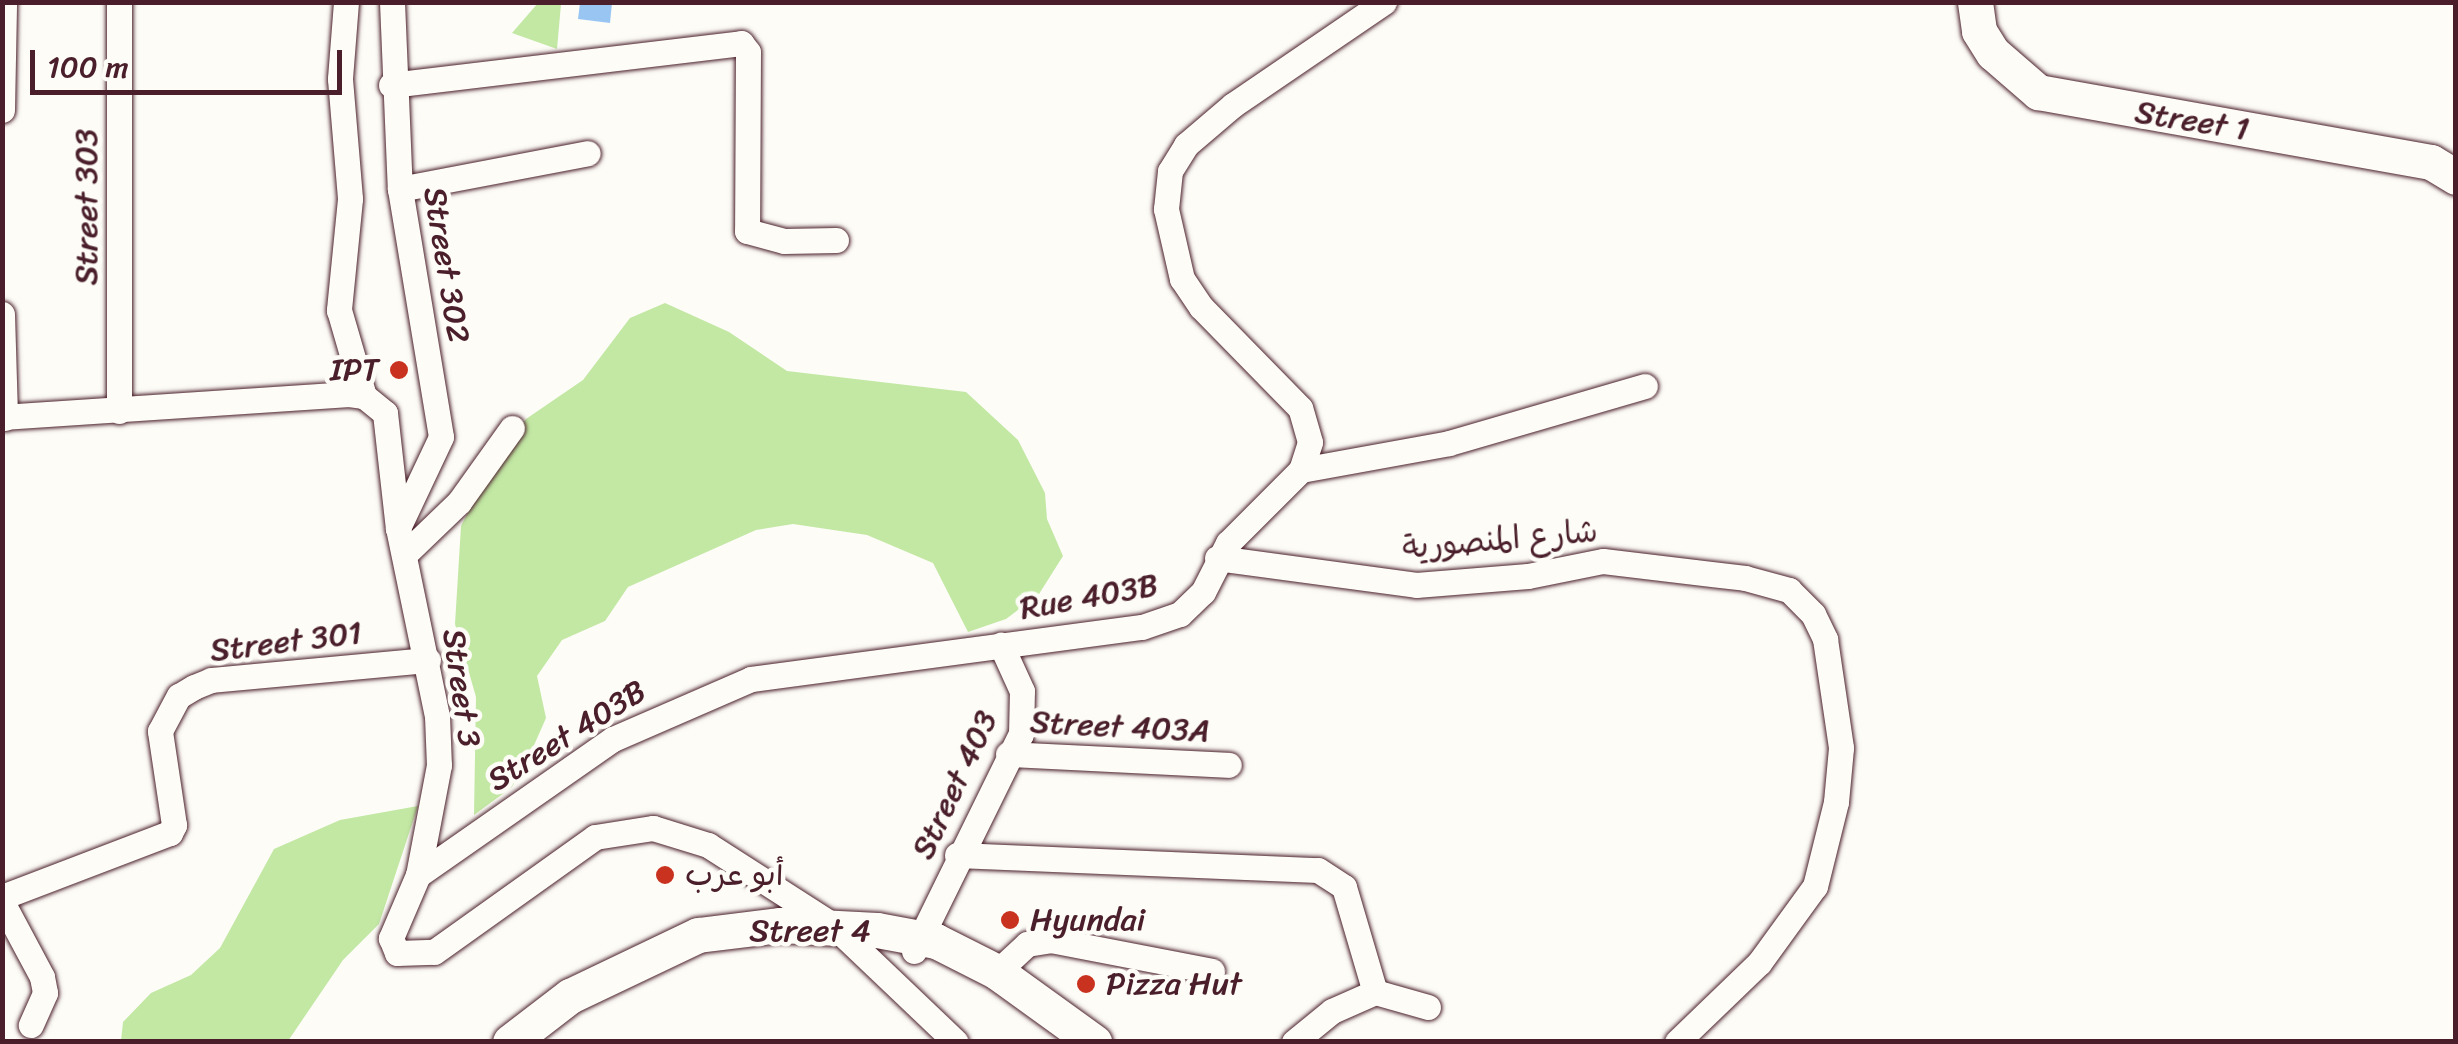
<!DOCTYPE html>
<meta charset="utf-8">
<style>
body{margin:0}
#map{position:relative;width:2458px;height:1044px;overflow:hidden;background:#fdfcf7;font-family:Sriracha,"Playpen Sans Arabic",sans-serif}
div>[style]{position:absolute}
.green>*{inset:0;background:#c2e8a3}
.water>*{inset:0;background:#99c5f3}
.roads{filter:drop-shadow(0 0 2px #4a1f2b) drop-shadow(0 0 2px #4a1f2b)}
.street>*{height:25px;margin:-12.5px;padding:0 12.5px;transform-origin:12.5px;border-radius:12.5px;background:#fdfcf7}
.secondary>*{height:35px;margin:-17.5px;padding:0 17.5px;transform-origin:17.5px;border-radius:17.5px;background:#fdfcf7}
.dots>*{width:28px;height:28px;translate:-50% -50%;box-sizing:border-box;border:5px solid #fdfcf7;border-radius:50%}
span{translate:-50% -50%;white-space:nowrap;text-align:center;line-height:1.15;-webkit-text-stroke:9px #fdfcf7;paint-order:stroke}
.street-label{font-size:32px;color:#4a1f2b}
.poi-label{font-size:32px;color:#4a1f2b}
.right{translate:-100% -50%;text-align:right}
.left{translate:0 -50%;text-align:left}
.frame{position:absolute;inset:0;border:5px solid #4a1f2b;pointer-events:none}
.scale{position:absolute;left:30px;top:50px;width:312px;height:45px;box-sizing:border-box;border:5px solid #4a1f2b;border-top:0;padding-left:12px;font-size:30px;line-height:35px;white-space:nowrap;color:#4a1f2b;-webkit-text-stroke:8px #fdfcf7;paint-order:stroke}
</style>
<div id="map">
<div class="green">
<i style="clip-path:polygon(538px 3px,561px 4px,557px 49px,512px 33px)"></i>
<i style="clip-path:polygon(665px 303px,729px 332px,787px 371px,966px 392px,1018px 440px,1045px 493px,1047px 519px,1063px 556px,1039px 594px,1006px 619px,968px 632px,933px 563px,867px 535px,793px 524px,756px 530px,628px 587px,605px 621px,562px 640px,537px 676px,546px 718px,531px 752px,512px 787px,474px 815px,476px 697px,455px 624px,461px 526px,499px 451px,526px 419px,583px 380px,630px 318px)"></i>
<i style="clip-path:polygon(418px 806px,379px 924px,343px 960px,288px 1041px,121px 1041px,123px 1022px,151px 993px,191px 975px,220px 948px,274px 849px,340px 820px)"></i>
</div>
<div class="water">
<i style="clip-path:polygon(580px 3px,612px 3px,610px 23px,578px 19px)"></i>
</div>
<div class="roads">
<div class="street">
<i style="left:119px;top:2px;width:409px;rotate:90deg"></i>
<i style="left:346px;top:2px;width:77px;rotate:94.5deg"></i>
<i style="left:340px;top:79px;width:120px;rotate:85.2deg"></i>
<i style="left:350px;top:199px;width:112px;rotate:95.7deg"></i>
<i style="left:339px;top:310px;width:90px;rotate:73.8deg"></i>
<i style="left:392px;top:2px;width:187px;rotate:87.6deg"></i>
<i style="left:400px;top:189px;width:251px;rotate:80.6deg"></i>
<i style="left:441px;top:437px;width:101px;rotate:115.3deg"></i>
<i style="left:391px;top:85px;width:353px;rotate:-6.8deg"></i>
<i style="left:741px;top:43px;width:11px;rotate:52deg"></i>
<i style="left:748px;top:52px;width:179px;rotate:90.3deg"></i>
<i style="left:747px;top:231px;width:38px;rotate:15deg"></i>
<i style="left:784px;top:241px;width:52px;rotate:-1.1deg"></i>
<i style="left:2px;top:110px;width:108px;rotate:-88.9deg"></i>
<i style="left:400px;top:189px;width:191px;rotate:-10.8deg"></i>
<i style="left:2px;top:314px;width:104px;rotate:88.3deg"></i>
<i style="left:2px;top:417px;width:348px;rotate:-3.8deg"></i>
<i style="left:349px;top:394px;width:15px;rotate:8deg"></i>
<i style="left:364px;top:396px;width:27px;rotate:39deg"></i>
<i style="left:385px;top:413px;width:116px;rotate:83.6deg"></i>
<i style="left:398px;top:528px;width:192px;rotate:78.3deg"></i>
<i style="left:437px;top:716px;width:49px;rotate:87.7deg"></i>
<i style="left:439px;top:765px;width:112px;rotate:100.8deg"></i>
<i style="left:418px;top:875px;width:69px;rotate:113.2deg"></i>
<i style="left:391px;top:938px;width:16px;rotate:68deg"></i>
<i style="left:397px;top:953px;width:37px;rotate:-2deg"></i>
<i style="left:434px;top:952px;width:198px;rotate:-35.5deg"></i>
<i style="left:595px;top:837px;width:59px;rotate:-8.8deg"></i>
<i style="left:653px;top:828px;width:58px;rotate:17.2deg"></i>
<i style="left:708px;top:845px;width:150px;rotate:32.7deg"></i>
<i style="left:834px;top:926px;width:168px;rotate:43.6deg"></i>
<i style="left:1301px;top:470px;width:150px;rotate:-10.3deg"></i>
<i style="left:1449px;top:443px;width:204px;rotate:-16.2deg"></i>
<i style="left:405px;top:554px;width:75px;rotate:-43.9deg"></i>
<i style="left:459px;top:502px;width:91px;rotate:-54.4deg"></i>
<i style="left:1217px;top:558px;width:201px;rotate:7.7deg"></i>
<i style="left:1416px;top:585px;width:112px;rotate:-4.6deg"></i>
<i style="left:1528px;top:576px;width:76px;rotate:-11.3deg"></i>
<i style="left:1603px;top:561px;width:143px;rotate:6.8deg"></i>
<i style="left:1745px;top:578px;width:46px;rotate:15.3deg"></i>
<i style="left:1789px;top:590px;width:34px;rotate:45deg"></i>
<i style="left:1813px;top:614px;width:28px;rotate:64deg"></i>
<i style="left:1825px;top:639px;width:110px;rotate:81.6deg"></i>
<i style="left:1841px;top:748px;width:54px;rotate:95.3deg"></i>
<i style="left:1836px;top:802px;width:87px;rotate:104deg"></i>
<i style="left:1815px;top:886px;width:95px;rotate:126deg"></i>
<i style="left:1759px;top:963px;width:114px;rotate:136.1deg"></i>
<i style="left:1008px;top:754px;width:221px;rotate:2.8deg"></i>
<i style="left:957px;top:855px;width:361px;rotate:2.4deg"></i>
<i style="left:1318px;top:870px;width:31px;rotate:33deg"></i>
<i style="left:1344px;top:887px;width:109px;rotate:73.6deg"></i>
<i style="left:418px;top:875px;width:238px;rotate:-34.9deg"></i>
<i style="left:613px;top:739px;width:150px;rotate:-23.5deg"></i>
<i style="left:751px;top:679px;width:394px;rotate:-7.6deg"></i>
<i style="left:1142px;top:627px;width:40px;rotate:-18.9deg"></i>
<i style="left:1180px;top:614px;width:32px;rotate:-44deg"></i>
<i style="left:1203px;top:592px;width:55px;rotate:-63deg"></i>
<i style="left:1228px;top:543px;width:103px;rotate:-45deg"></i>
<i style="left:1301px;top:470px;width:29px;rotate:-72deg"></i>
<i style="left:1310px;top:442px;width:35px;rotate:-106deg"></i>
<i style="left:1300px;top:408px;width:141px;rotate:-134.4deg"></i>
<i style="left:1201px;top:307px;width:34px;rotate:-124deg"></i>
<i style="left:1182px;top:279px;width:72px;rotate:-102.9deg"></i>
<i style="left:1166px;top:209px;width:38px;rotate:-84deg"></i>
<i style="left:1170px;top:171px;width:31px;rotate:-58deg"></i>
<i style="left:1186px;top:145px;width:62px;rotate:-40.4deg"></i>
<i style="left:1233px;top:105px;width:183px;rotate:-34.3deg"></i>
<i style="left:2px;top:897px;width:180px;rotate:-20.9deg"></i>
<i style="left:170px;top:833px;width:9px;rotate:-63deg"></i>
<i style="left:174px;top:825px;width:95px;rotate:-98.5deg"></i>
<i style="left:160px;top:731px;width:40px;rotate:-62deg"></i>
<i style="left:179px;top:696px;width:17px;rotate:-31deg"></i>
<i style="left:194px;top:687px;width:18px;rotate:-22deg"></i>
<i style="left:211px;top:680px;width:218px;rotate:-5.3deg"></i>
<i style="left:2px;top:902px;width:85px;rotate:61.9deg"></i>
<i style="left:42px;top:977px;width:16px;rotate:79deg"></i>
<i style="left:45px;top:993px;width:35px;rotate:114deg"></i>
<i style="left:914px;top:951px;width:242px;rotate:-63.8deg"></i>
<i style="left:1021px;top:734px;width:43px;rotate:-88.7deg"></i>
<i style="left:1022px;top:691px;width:51px;rotate:-114.5deg"></i>
<i style="left:997px;top:972px;width:41px;rotate:-43deg"></i>
<i style="left:1027px;top:944px;width:24px;rotate:-9deg"></i>
<i style="left:1051px;top:940px;width:164px;rotate:10.9deg"></i>
<i style="left:1294px;top:1042px;width:49px;rotate:-39.2deg"></i>
<i style="left:1332px;top:1011px;width:47px;rotate:-23.8deg"></i>
<i style="left:1375px;top:992px;width:55px;rotate:15.8deg"></i>
</div>
<div class="secondary">
<i style="left:1975px;top:2px;width:29px;rotate:82deg"></i>
<i style="left:1979px;top:31px;width:26px;rotate:58deg"></i>
<i style="left:1993px;top:53px;width:60px;rotate:40.9deg"></i>
<i style="left:2038px;top:92px;width:399px;rotate:10.1deg"></i>
<i style="left:2431px;top:162px;width:29px;rotate:31deg"></i>
<i style="left:510px;top:1042px;width:76px;rotate:-37.5deg"></i>
<i style="left:570px;top:996px;width:142px;rotate:-25.5deg"></i>
<i style="left:698px;top:935px;width:83px;rotate:-7deg"></i>
<i style="left:780px;top:925px;width:97px;rotate:3deg"></i>
<i style="left:877px;top:930px;width:60px;rotate:10.6deg"></i>
<i style="left:936px;top:941px;width:68px;rotate:26.9deg"></i>
<i style="left:997px;top:972px;width:120px;rotate:35.8deg"></i>
</div>
</div>
<div class="dots">
<i style="left:399px;top:370px;background:#c8321e"></i>
<i style="left:665px;top:875px;background:#c8321e"></i>
<i style="left:1010px;top:920px;background:#c8321e"></i>
<i style="left:1086px;top:984px;background:#c8321e"></i>
</div>
<div class="street-label">
<span style="left:2192px;top:121px;rotate:9deg">Street 1</span>
<span style="left:87px;top:207px;rotate:-90deg">Street 303</span>
<span style="left:446px;top:265px;rotate:81deg">Street 302</span>
<span style="left:1500px;top:540px;rotate:-5deg">شارع المنصورية</span>
<span style="left:1089px;top:597px;rotate:-10deg">Rue 403B</span>
<span style="left:286px;top:642px;rotate:-7deg">Street 301</span>
<span style="left:461px;top:688px;rotate:82deg">Street 3</span>
<span style="left:1120px;top:727px;rotate:3deg">Street 403A</span>
<span style="left:567px;top:736px;rotate:-32deg">Street 403B</span>
<span style="left:955px;top:785px;rotate:-65deg">Street 403</span>
<span style="left:810px;top:931px">Street 4</span>
</div>
<div class="poi-label">
<span class="right" style="left:379px;top:370px">IPT</span>
<span class="left" style="left:685px;top:875px">أبو عرب</span>
<span class="left" style="left:1030px;top:920px">Hyundai</span>
<span class="left" style="left:1106px;top:984px">Pizza Hut</span>
</div>
<div class="frame"></div>
<div class="scale">100 m</div>
</div>
